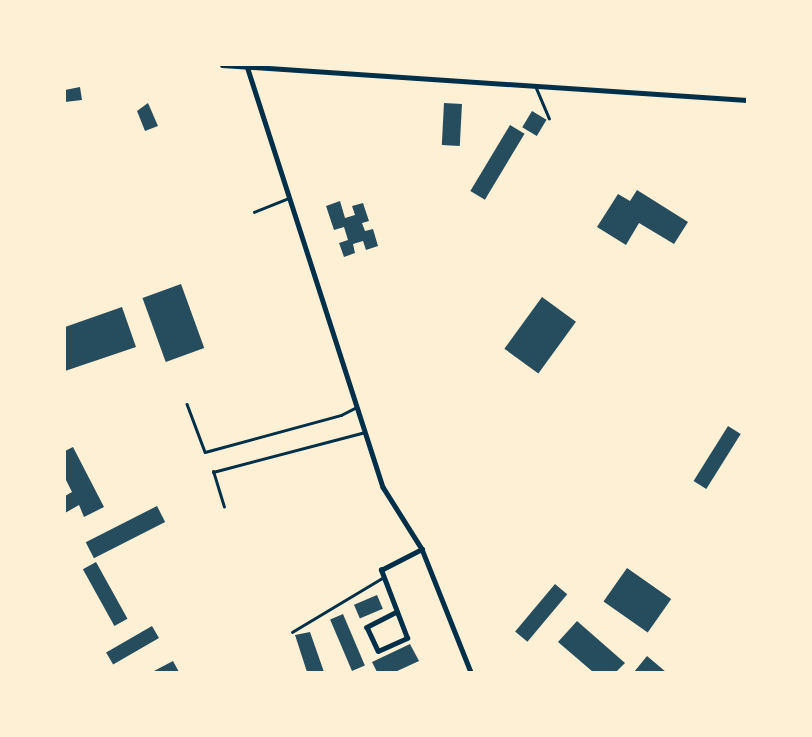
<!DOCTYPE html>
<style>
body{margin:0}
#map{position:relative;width:812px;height:737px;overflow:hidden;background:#fdf0d5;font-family:"Fira Sans",sans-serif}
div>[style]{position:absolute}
.building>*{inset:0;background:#264d5e;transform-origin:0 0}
.service>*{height:2.5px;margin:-1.25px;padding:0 1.25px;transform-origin:1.25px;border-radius:1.25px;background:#003049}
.minor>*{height:4.5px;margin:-2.25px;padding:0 2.25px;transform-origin:2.25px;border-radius:2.25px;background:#003049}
span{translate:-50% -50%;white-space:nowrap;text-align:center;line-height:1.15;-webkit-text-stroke:6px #fdf0d5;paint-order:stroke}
.frame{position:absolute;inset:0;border:66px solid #fdf0d5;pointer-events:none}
</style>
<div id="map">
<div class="building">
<i style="clip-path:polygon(80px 87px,82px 100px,65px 102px,65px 90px)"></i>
<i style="clip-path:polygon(148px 103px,158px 126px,145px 131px,137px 111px)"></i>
<i style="left:444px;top:103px;width:18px;height:42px;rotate:3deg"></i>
<i style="left:532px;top:111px;width:17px;height:19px;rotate:31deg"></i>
<i style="left:510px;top:125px;width:17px;height:77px;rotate:31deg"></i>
<i style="clip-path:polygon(637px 190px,688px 222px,674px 244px,639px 223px,626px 245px,597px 227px,618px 194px,630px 201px)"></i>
<i style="clip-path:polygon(340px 201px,345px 218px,355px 215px,352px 206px,363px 203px,369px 221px,362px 223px,365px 231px,373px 229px,378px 246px,366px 250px,363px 241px,353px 244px,355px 253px,344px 257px,339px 243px,348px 240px,344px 227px,334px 230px,326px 206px)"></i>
<i style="left:181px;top:284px;width:68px;height:41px;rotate:70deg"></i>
<i style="left:542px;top:297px;width:42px;height:64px;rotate:36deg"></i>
<i style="clip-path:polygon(122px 307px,136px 347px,65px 371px,65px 327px)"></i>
<i style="left:728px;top:426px;width:15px;height:65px;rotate:32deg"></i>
<i style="clip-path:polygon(73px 447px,104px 507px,84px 517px,79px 505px,65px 513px,65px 496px,72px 492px,65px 478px,65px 451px)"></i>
<i style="left:157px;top:506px;width:18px;height:80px;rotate:63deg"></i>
<i style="left:96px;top:562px;width:65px;height:15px;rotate:61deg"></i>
<i style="left:627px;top:568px;width:54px;height:41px;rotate:35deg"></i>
<i style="left:555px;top:584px;width:16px;height:62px;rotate:40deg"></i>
<i style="left:377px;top:595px;width:15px;height:25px;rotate:67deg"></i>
<i style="left:343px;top:614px;width:56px;height:14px;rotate:67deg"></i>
<i style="clip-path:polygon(577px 621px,625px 663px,616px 672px,593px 672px,558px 642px)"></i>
<i style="left:152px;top:626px;width:14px;height:53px;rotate:60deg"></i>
<i style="clip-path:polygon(310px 632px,324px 672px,307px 672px,295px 635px)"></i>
<i style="clip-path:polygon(410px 644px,419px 661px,395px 672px,377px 672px,372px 662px)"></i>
<i style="clip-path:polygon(647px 656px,666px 672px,634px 672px)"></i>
<i style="clip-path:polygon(173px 661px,179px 672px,152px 672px)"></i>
</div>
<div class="service">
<i style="left:536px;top:87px;width:34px;rotate:67deg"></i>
<i style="left:254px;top:212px;width:38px;rotate:-22deg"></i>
<i style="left:187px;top:404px;width:51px;rotate:69.4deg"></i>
<i style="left:205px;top:452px;width:141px;rotate:-15.2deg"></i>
<i style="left:341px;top:415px;width:18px;rotate:-27deg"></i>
<i style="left:224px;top:507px;width:37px;rotate:-107deg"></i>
<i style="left:213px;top:472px;width:157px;rotate:-14.7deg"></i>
<i style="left:292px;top:632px;width:107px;rotate:-30.9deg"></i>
</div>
<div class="minor">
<i style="left:222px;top:65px;width:526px;rotate:3.81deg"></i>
<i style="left:247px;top:66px;width:442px;rotate:72.1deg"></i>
<i style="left:383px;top:487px;width:73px;rotate:57.8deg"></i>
<i style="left:422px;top:549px;width:132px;rotate:68.3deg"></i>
<i style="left:397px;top:612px;width:34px;rotate:153deg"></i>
<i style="left:367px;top:627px;width:26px;rotate:65deg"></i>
<i style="left:378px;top:651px;width:32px;rotate:-24deg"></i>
<i style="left:407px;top:638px;width:73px;rotate:-110.9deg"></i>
<i style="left:381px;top:570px;width:46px;rotate:-27.1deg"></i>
</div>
<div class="frame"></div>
</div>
